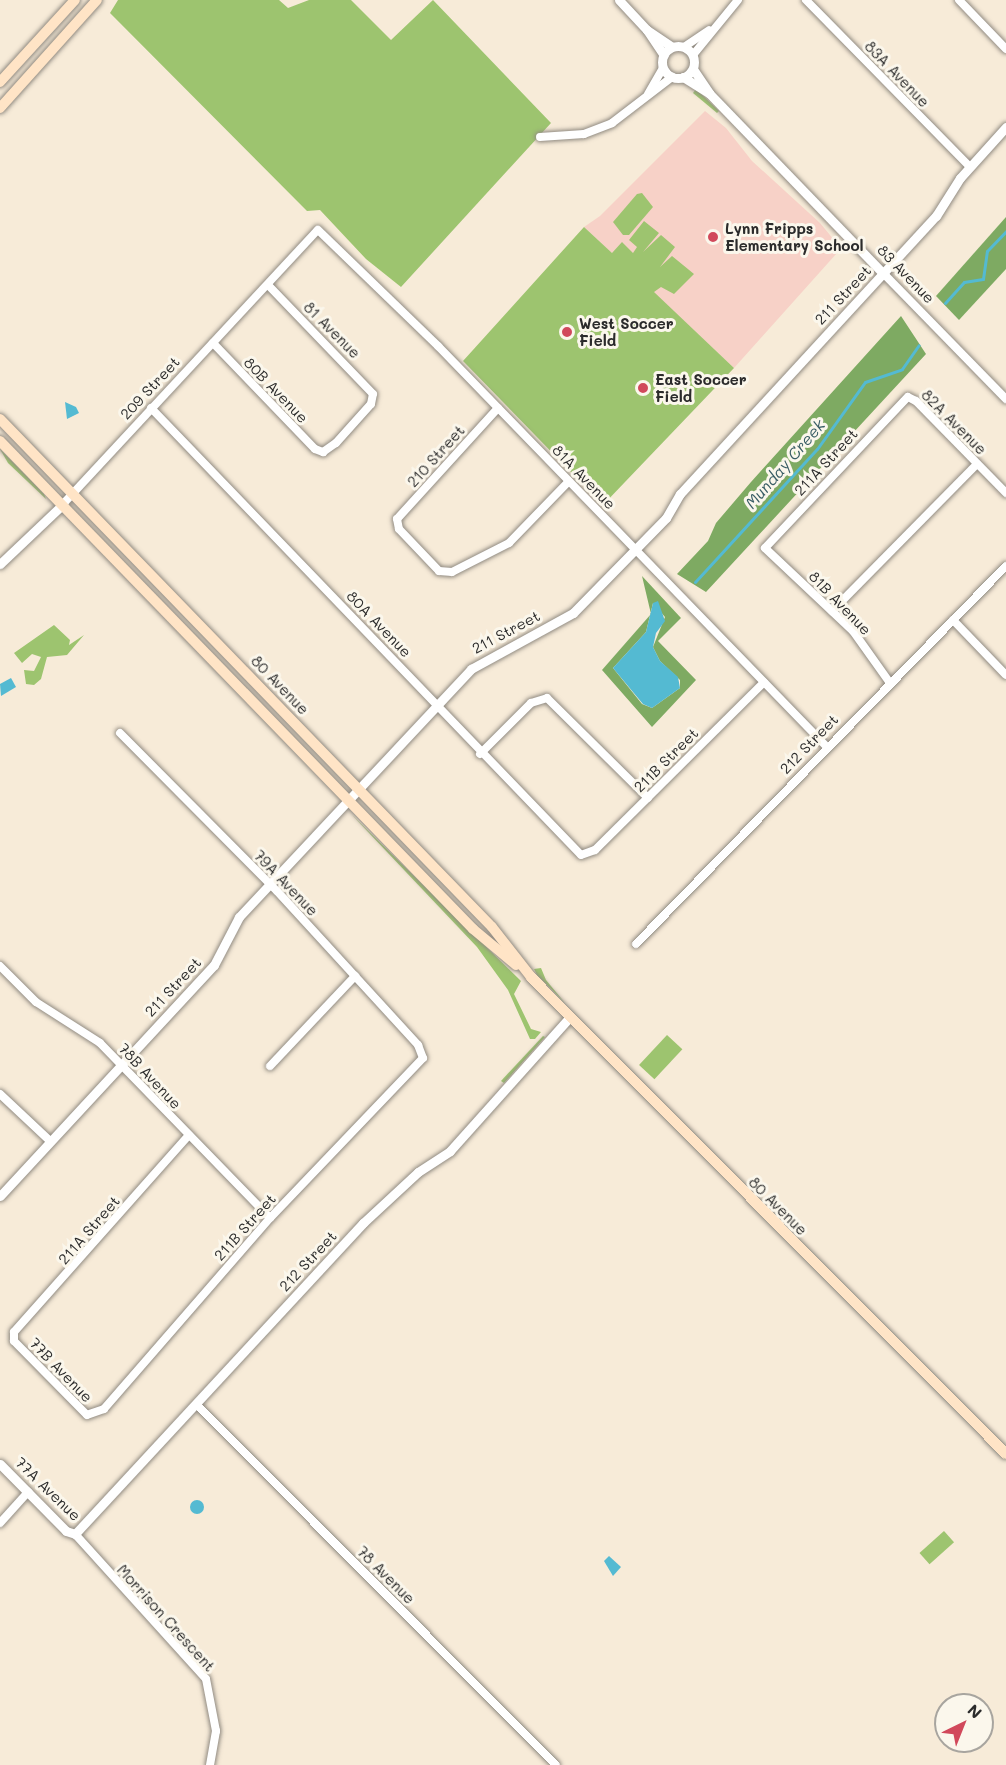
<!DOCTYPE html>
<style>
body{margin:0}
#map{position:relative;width:1006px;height:1765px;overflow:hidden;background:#f7ebd8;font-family:Mali,sans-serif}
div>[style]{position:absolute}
.built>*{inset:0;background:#f7d1c7}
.green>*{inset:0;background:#9dc46f;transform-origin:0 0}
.forest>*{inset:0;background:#7eaa62}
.water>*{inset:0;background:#54bad2}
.round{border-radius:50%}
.stream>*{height:3px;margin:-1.5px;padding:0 1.5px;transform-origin:1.5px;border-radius:1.5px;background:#54bad2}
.roads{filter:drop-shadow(0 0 2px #918b82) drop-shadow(0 0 2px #918b82)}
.minor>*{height:8px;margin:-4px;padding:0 4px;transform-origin:4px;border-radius:4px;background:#fff}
.tertiary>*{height:9px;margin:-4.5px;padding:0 4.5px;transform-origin:4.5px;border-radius:4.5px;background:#fff}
.tertiary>.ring{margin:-4.5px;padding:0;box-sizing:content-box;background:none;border:9px solid #fff;border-radius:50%}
.secondary>*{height:10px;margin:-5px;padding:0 5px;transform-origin:5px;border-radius:5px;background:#ffe4c6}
.dots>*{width:16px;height:16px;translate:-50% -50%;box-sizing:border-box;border:3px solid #fbf7ec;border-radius:50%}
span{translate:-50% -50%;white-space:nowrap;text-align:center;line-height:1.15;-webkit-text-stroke:6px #fbf7ec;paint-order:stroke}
.street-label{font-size:15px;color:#2b2b2b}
.poi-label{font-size:15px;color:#2b2b2b;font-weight:700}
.left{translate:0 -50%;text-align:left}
.water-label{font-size:16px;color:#395d65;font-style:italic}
.north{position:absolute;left:934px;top:1693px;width:60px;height:60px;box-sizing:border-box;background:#fbf7ec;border:2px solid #a8a59f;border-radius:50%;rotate:43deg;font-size:16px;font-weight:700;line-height:24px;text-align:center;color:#2b2b2b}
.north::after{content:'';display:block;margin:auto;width:21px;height:27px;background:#d1495b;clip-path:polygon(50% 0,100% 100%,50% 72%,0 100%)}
</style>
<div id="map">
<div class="built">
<i style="clip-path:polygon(705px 111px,726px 128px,752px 161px,820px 223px,834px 240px,837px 253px,734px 368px,584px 227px,600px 216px)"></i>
</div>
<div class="green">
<i style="clip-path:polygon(118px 0,279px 0,288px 8px,309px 0,351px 0,391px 40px,433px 0,551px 123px,401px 287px,366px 259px,320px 210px,307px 211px,110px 13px)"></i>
<i style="clip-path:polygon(696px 89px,719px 111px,717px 113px,693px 93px)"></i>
<i style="clip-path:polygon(642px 193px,653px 207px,629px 235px,623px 235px,613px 222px,637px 194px)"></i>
<i style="clip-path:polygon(644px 221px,659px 233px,643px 252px,661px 235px,675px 247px,660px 267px,672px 256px,694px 274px,674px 294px,661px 287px,654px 292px,734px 368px,603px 505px,463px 361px,584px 227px,612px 253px,622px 242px,633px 253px,637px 247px,629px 240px)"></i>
<i style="clip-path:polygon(0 449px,44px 494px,46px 499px,8px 463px)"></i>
<i style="clip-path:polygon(54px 625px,70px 640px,69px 645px,84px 635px,67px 655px,47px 657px,41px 679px,34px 685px,26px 684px,24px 670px,34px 671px,41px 657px,32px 654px,22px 663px,14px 653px)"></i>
<i style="clip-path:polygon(352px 815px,521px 981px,514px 994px,531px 1029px,541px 1032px,535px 1039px,530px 1039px,508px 990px,477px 947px)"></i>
<i style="clip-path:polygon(541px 968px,546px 980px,565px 1003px,537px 975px,534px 969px)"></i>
<i style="left:667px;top:1035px;width:21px;height:41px;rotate:43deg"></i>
<i style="clip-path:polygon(543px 1036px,545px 1037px,504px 1083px,501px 1081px)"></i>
<i style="left:944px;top:1531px;width:15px;height:33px;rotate:48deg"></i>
</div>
<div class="forest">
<i style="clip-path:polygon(1006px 217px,1006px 269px,959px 320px,936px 296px)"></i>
<i style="clip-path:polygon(901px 316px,926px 354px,706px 592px,677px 574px,708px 541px,716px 523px,751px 482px)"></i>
<i style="clip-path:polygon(evenodd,642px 576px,681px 618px,658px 641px,696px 680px,652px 727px,602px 670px,651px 614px,642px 576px,653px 603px,665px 617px,653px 647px,660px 661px,680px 680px,680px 688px,652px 708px,642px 704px,613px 668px,646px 632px,653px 603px)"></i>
</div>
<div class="water">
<i style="clip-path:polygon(65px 402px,76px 407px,79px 413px,67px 419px)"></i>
<i style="clip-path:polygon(658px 601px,665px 621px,656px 633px,653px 647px,660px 661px,678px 677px,680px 688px,652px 708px,643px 704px,613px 668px,646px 632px,653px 603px)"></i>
<i style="clip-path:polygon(11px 678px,16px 687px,1px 696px,0 684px)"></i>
<i class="round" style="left:190px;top:1500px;width:14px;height:14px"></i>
<i style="clip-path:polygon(609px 1556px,621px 1567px,613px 1576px,604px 1561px)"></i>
</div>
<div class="stream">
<i style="left:945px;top:303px;width:28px;rotate:-48deg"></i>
<i style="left:964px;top:282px;width:19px;rotate:-9deg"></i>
<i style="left:983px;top:279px;width:28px;rotate:-82deg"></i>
<i style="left:987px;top:251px;width:28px;rotate:-46deg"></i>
<i style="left:695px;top:582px;width:180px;rotate:-47.5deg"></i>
<i style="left:817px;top:449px;width:82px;rotate:-54.4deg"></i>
<i style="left:865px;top:382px;width:39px;rotate:-19deg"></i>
<i style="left:902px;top:369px;width:29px;rotate:-55deg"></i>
</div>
<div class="roads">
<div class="minor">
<i style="left:806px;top:0;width:233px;rotate:45.5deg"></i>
<i style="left:959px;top:0;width:68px;rotate:46.2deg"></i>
<i style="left:684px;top:47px;width:30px;rotate:-34deg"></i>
<i style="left:693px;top:55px;width:71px;rotate:-50.7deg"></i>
<i style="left:648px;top:94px;width:30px;rotate:-60deg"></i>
<i style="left:540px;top:137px;width:44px;rotate:-3.9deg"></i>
<i style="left:584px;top:134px;width:30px;rotate:-21deg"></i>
<i style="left:612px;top:123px;width:76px;rotate:-37.5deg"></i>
<i style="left:884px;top:274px;width:175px;rotate:45.7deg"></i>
<i style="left:213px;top:343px;width:147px;rotate:46.1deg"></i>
<i style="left:315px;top:449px;width:9px;rotate:21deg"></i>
<i style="left:323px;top:452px;width:16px;rotate:-35deg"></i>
<i style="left:336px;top:443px;width:52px;rotate:-48.1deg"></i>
<i style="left:371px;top:404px;width:10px;rotate:-79deg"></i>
<i style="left:373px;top:394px;width:151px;rotate:-133.9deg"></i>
<i style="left:151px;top:408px;width:620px;rotate:46.11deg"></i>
<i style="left:581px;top:855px;width:15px;rotate:-20deg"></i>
<i style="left:595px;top:850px;width:238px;rotate:-44.8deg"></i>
<i style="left:498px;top:408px;width:150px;rotate:132.3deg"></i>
<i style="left:397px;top:519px;width:10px;rotate:79deg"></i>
<i style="left:399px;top:529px;width:58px;rotate:46.4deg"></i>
<i style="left:439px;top:571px;width:13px;rotate:4deg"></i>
<i style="left:452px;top:572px;width:64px;rotate:-27deg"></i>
<i style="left:509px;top:543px;width:86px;rotate:-45.9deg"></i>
<i style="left:63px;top:504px;width:374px;rotate:-47.1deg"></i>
<i style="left:318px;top:230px;width:167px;rotate:44deg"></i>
<i style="left:438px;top:346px;width:559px;rotate:45.87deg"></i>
<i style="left:832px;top:611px;width:206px;rotate:-45.4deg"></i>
<i style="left:953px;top:620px;width:76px;rotate:46.1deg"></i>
<i style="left:890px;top:683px;width:64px;rotate:-125.4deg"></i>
<i style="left:853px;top:631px;width:121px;rotate:-136.7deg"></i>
<i style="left:765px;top:548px;width:208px;rotate:-46.6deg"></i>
<i style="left:908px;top:397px;width:9px;rotate:27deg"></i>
<i style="left:916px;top:401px;width:129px;rotate:45.6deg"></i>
<i style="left:120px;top:733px;width:223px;rotate:45.2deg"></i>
<i style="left:277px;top:891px;width:209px;rotate:47.5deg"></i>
<i style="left:418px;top:1045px;width:14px;rotate:69deg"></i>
<i style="left:423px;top:1058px;width:221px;rotate:133.7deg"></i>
<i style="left:270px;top:1218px;width:253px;rotate:131deg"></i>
<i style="left:104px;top:1409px;width:18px;rotate:161deg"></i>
<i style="left:87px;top:1415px;width:104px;rotate:-134.6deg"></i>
<i style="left:14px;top:1341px;width:9px;rotate:-90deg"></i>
<i style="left:14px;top:1332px;width:261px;rotate:-48.4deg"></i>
<i style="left:480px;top:754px;width:72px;rotate:-45deg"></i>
<i style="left:531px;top:703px;width:17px;rotate:-17deg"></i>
<i style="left:547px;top:698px;width:142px;rotate:44.7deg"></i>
<i style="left:636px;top:944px;width:529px;rotate:-45.61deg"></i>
<i style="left:0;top:966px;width:51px;rotate:45deg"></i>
<i style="left:36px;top:1002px;width:76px;rotate:32.6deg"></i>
<i style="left:100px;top:1043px;width:244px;rotate:45.8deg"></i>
<i style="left:270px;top:1066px;width:124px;rotate:-46.6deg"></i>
<i style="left:0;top:1094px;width:69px;rotate:43.2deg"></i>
<i style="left:197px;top:1405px;width:508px;rotate:45.08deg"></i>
<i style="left:0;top:1523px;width:42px;rotate:-47.9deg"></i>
<i style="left:75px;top:1534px;width:195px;rotate:47.9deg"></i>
<i style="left:206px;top:1679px;width:53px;rotate:79.1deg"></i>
<i style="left:216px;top:1731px;width:35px;rotate:100deg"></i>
</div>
<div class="tertiary">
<i style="left:619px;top:0;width:41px;rotate:47deg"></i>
<i style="left:647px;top:30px;width:30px;rotate:34deg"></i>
<i style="left:647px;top:30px;width:30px;rotate:56deg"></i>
<i class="ring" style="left:662px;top:46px;width:23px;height:23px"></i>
<i style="left:693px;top:69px;width:29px;rotate:56deg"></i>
<i style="left:683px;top:77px;width:31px;rotate:32deg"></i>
<i style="left:709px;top:93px;width:252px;rotate:46deg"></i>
<i style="left:0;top:564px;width:87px;rotate:-43.6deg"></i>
<i style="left:0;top:1196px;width:315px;rotate:-47.2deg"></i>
<i style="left:214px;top:965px;width:54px;rotate:-62.5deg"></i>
<i style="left:239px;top:917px;width:340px;rotate:-46.9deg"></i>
<i style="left:471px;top:669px;width:116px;rotate:-28.8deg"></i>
<i style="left:573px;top:613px;width:133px;rotate:-45.6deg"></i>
<i style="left:666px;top:518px;width:28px;rotate:-60deg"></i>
<i style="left:680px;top:494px;width:378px;rotate:-47.4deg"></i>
<i style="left:936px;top:216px;width:45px;rotate:-57.7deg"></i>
<i style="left:960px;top:178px;width:69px;rotate:-48deg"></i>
<i style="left:0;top:1464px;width:94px;rotate:45.4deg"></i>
<i style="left:66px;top:1531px;width:9px;rotate:18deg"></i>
<i style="left:75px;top:1534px;width:424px;rotate:-47.2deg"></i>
<i style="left:363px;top:1223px;width:75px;rotate:-42.8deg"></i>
<i style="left:418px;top:1172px;width:38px;rotate:-33deg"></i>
<i style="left:450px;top:1151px;width:180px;rotate:-48.2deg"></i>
</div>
<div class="secondary">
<i style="left:0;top:82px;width:111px;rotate:-47.6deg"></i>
<i style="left:0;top:108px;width:145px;rotate:-48.1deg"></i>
<i style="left:0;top:419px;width:707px;rotate:45.92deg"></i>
<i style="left:492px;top:927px;width:63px;rotate:52deg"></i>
<i style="left:531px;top:977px;width:673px;rotate:45.12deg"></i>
<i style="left:0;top:441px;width:680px;rotate:45.89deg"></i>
<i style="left:473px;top:929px;width:56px;rotate:39.9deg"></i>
</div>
</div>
<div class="dots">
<i style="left:713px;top:237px;background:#d1495b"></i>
<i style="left:567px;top:332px;background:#d1495b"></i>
<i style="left:643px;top:388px;background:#d1495b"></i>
</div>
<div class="street-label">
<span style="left:897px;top:74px;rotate:46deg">83A Avenue</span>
<span style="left:906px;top:274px;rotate:46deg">83 Avenue</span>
<span style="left:843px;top:295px;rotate:-47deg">211 Street</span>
<span style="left:332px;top:330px;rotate:45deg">81 Avenue</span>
<span style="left:150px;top:388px;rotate:-47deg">209 Street</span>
<span style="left:276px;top:390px;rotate:46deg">80B Avenue</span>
<span style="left:954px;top:422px;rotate:45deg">82A Avenue</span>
<span style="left:436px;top:456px;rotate:-48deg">210 Street</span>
<span style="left:826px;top:462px;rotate:-47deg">211A Street</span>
<span style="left:584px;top:477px;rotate:46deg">81A Avenue</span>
<span style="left:840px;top:603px;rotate:46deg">81B Avenue</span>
<span style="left:379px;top:624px;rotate:46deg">80A Avenue</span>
<span style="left:506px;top:632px;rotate:-28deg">211 Street</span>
<span style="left:280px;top:685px;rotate:46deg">80 Avenue</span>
<span style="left:809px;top:744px;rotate:-46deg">212 Street</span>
<span style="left:666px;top:760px;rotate:-45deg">211B Street</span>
<span style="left:286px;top:883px;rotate:46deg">79A Avenue</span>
<span style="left:173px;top:987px;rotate:-47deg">211 Street</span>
<span style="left:150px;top:1076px;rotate:47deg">78B Avenue</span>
<span style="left:778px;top:1206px;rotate:45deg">80 Avenue</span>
<span style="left:245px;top:1227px;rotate:-48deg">211B Street</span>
<span style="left:89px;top:1230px;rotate:-49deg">211A Street</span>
<span style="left:308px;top:1261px;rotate:-47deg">212 Street</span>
<span style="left:61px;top:1370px;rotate:46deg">77B Avenue</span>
<span style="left:48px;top:1489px;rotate:44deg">77A Avenue</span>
<span style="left:386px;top:1575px;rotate:45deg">78 Avenue</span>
<span style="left:166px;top:1618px;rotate:48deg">Morrison Crescent</span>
</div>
<div class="poi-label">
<span class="left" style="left:725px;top:237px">Lynn Fripps<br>Elementary School</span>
<span class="left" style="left:579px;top:332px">West Soccer<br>Field</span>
<span class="left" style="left:655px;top:388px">East Soccer<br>Field</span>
</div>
<div class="water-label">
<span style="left:785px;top:464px;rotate:-49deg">Munday Creek</span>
</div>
<div class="north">N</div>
</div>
